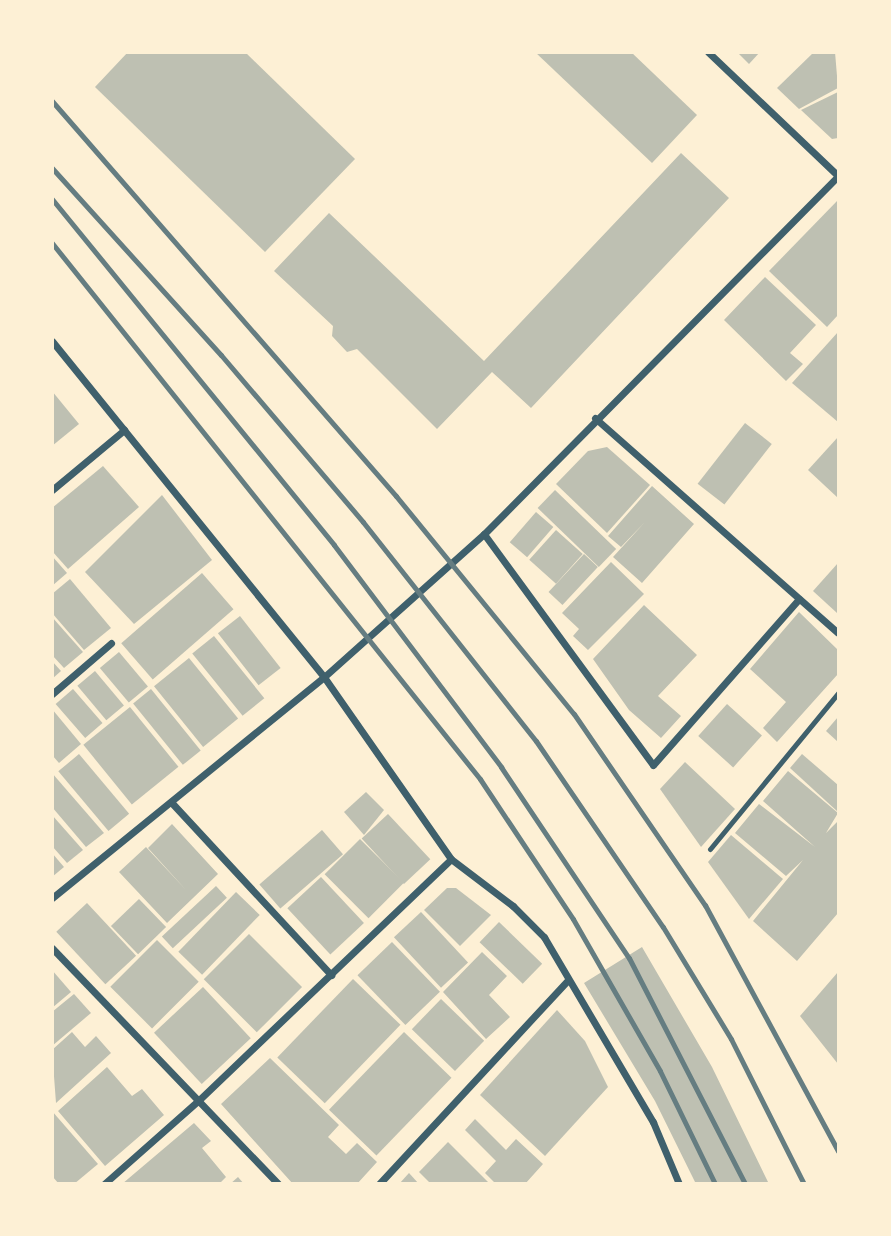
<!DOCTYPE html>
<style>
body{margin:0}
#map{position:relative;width:891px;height:1236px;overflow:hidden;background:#fdf0d5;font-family:"PT Sans",sans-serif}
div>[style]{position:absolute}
.building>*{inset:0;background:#bec0b2;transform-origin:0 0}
.service>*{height:5px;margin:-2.5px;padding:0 2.5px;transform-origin:2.5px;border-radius:2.5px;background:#3f606c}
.minor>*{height:7px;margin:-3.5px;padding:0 3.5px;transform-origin:3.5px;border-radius:3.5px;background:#3f606c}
.rail>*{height:5px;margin:-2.5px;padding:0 2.5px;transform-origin:2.5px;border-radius:2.5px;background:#657d81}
span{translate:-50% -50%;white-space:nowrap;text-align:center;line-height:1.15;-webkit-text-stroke:5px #fdf0d5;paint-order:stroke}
.frame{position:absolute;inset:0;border:54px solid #fdf0d5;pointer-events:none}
</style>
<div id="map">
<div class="building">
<i style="clip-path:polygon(128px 52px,245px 52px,355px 159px,265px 252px,95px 87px)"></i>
<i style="clip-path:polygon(535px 52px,631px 52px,697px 115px,652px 163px)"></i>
<i style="clip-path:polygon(737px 52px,760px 52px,749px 64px)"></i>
<i style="clip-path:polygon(814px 52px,835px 52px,838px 88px,799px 109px,777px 88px)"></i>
<i style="clip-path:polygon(838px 92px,838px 138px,832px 139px,801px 110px)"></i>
<i style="clip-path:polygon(681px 153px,729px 198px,531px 408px,492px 372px,437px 429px,357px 349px,347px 352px,332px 336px,333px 326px,274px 271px,329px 213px,484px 361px)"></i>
<i style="clip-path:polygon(838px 200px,838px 315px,827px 327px,769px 271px)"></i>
<i style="clip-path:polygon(765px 277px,816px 325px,790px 353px,803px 364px,786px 381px,724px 320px)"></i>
<i style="clip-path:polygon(838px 332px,838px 422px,792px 383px)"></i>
<i style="clip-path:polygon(52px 391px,79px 424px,52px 446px)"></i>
<i style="left:745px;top:423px;width:34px;height:77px;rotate:38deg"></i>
<i style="clip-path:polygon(838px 437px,838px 498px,808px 470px)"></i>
<i style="clip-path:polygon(607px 447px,650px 485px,607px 533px,556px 484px,588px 451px)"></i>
<i style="clip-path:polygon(103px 466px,139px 507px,68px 569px,52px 551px,52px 508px)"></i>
<i style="clip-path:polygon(652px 486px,694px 524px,642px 583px,613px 557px,645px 522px,621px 547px,608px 536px)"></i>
<i style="left:555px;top:490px;width:85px;height:25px;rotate:44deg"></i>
<i style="clip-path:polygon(162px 495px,212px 560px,134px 624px,85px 572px)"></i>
<i style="left:536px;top:512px;width:23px;height:40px;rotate:41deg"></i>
<i style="left:556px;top:530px;width:36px;height:40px;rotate:42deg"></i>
<i style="left:584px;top:554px;width:19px;height:52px;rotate:43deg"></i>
<i style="clip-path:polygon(52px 556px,67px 573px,52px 586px)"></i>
<i style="clip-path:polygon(611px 562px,644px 594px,588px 650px,573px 636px,579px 629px,562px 613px)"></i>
<i style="clip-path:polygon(838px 563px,838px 611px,837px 613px,813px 591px)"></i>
<i style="left:202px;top:573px;width:48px;height:107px;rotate:49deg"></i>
<i style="clip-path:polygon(70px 579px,111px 628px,84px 650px,52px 613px,52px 594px)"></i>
<i style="clip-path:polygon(644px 605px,697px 655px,658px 696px,681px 716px,661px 738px,629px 710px,593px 659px)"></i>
<i style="clip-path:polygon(799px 612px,838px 650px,838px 674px,777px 742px,763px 728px,786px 702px,750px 669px)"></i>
<i style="left:240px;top:616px;width:66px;height:28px;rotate:52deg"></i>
<i style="clip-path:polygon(52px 617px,83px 652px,64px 668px,52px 655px)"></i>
<i style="left:214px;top:636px;width:80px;height:28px;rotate:51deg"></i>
<i style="left:119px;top:652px;width:45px;height:25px;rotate:50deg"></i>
<i style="left:189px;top:658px;width:78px;height:45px;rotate:51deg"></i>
<i style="clip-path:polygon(52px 661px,61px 671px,52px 679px)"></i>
<i style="left:95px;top:671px;width:45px;height:23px;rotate:50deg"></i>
<i style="left:73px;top:689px;width:45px;height:23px;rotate:49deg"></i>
<i style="left:151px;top:689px;width:79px;height:23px;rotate:51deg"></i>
<i style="left:727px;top:704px;width:47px;height:43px;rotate:42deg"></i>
<i style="left:130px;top:707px;width:77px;height:60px;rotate:51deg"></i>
<i style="clip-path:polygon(52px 709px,81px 744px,59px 763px,52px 755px)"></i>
<i style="clip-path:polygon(838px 717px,838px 742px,826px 731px)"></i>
<i style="left:79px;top:754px;width:78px;height:27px;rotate:50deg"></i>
<i style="clip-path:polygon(802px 754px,838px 785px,838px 812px,790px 768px)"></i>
<i style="clip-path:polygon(685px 762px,735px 809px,701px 847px,660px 789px)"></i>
<i style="clip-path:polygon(788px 771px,838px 813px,826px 833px,838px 821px,838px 913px,797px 961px,753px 921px,803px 860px,786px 876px,735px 833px,759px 804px,815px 847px,763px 801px)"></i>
<i style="clip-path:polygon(52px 773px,104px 833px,86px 847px,52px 807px)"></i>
<i style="clip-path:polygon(366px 792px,384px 810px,364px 835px,344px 812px)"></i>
<i style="left:388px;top:814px;width:62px;height:36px;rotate:47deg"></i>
<i style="clip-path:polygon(52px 815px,83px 850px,67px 863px,52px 846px)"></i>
<i style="clip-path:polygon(172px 824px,218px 874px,167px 923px,119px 872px,146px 847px,186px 890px,148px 848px)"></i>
<i style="left:322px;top:830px;width:32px;height:83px;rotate:49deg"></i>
<i style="clip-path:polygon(731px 835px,783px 879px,749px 919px,708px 862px)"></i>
<i style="left:360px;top:839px;width:62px;height:50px;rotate:45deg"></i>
<i style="clip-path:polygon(52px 853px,64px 867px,52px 877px)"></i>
<i style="left:321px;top:877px;width:63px;height:46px;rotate:47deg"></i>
<i style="left:216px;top:886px;width:16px;height:74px;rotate:47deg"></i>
<i style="clip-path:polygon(447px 888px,456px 888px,491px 915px,460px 946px,424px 910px)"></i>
<i style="left:236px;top:892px;width:33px;height:83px;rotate:44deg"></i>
<i style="left:139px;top:899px;width:39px;height:39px;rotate:46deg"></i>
<i style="left:87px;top:903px;width:72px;height:42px;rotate:47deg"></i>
<i style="left:421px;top:912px;width:69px;height:37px;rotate:47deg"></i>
<i style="left:499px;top:922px;width:60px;height:28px;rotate:44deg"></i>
<i style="left:249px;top:934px;width:75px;height:64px;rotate:45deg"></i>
<i style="left:157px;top:940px;width:59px;height:66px;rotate:45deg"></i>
<i style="left:392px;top:942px;width:69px;height:48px;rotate:46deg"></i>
<i style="clip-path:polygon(642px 947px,712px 1067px,769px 1184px,696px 1184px,655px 1101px,584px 983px)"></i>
<i style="clip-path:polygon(482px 952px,507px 976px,489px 995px,510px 1017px,486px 1039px,443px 992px)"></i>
<i style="clip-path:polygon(52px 970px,71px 992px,52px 1008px)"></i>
<i style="clip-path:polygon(838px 972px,838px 1064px,800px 1016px)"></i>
<i style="left:353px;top:979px;width:66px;height:109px;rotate:44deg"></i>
<i style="left:203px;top:987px;width:70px;height:67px;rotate:47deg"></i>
<i style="clip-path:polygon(74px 994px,91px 1013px,52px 1046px,52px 1012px)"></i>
<i style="left:441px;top:999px;width:60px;height:42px;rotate:44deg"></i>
<i style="clip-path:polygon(557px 1010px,585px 1041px,608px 1087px,545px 1156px,480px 1095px)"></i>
<i style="clip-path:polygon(72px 1032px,85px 1047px,96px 1036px,111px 1053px,56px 1103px,52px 1050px)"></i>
<i style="left:404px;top:1032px;width:66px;height:108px;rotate:44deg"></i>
<i style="clip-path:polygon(270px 1058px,339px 1125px,328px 1137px,346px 1154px,357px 1143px,377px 1162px,357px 1184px,293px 1184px,221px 1104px)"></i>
<i style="clip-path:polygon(107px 1067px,132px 1096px,142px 1089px,164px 1115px,105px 1166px,58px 1111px)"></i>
<i style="clip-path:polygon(52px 1111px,98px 1164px,74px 1184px,59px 1184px,52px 1176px)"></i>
<i style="clip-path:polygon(475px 1119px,506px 1150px,516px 1139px,543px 1164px,525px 1184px,496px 1184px,485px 1173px,496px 1161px,465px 1130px)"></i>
<i style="clip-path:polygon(194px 1123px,211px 1141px,202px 1148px,226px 1177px,219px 1184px,122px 1184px)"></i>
<i style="clip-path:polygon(448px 1142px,490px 1184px,431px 1184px,419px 1172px)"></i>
<i style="clip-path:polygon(409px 1173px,419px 1184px,399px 1184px)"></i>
<i style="clip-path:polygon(238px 1177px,244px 1184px,230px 1184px)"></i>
</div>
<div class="service">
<i style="left:710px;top:849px;width:202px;rotate:-50.6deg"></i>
</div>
<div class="minor">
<i style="left:708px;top:52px;width:180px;rotate:43.6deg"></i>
<i style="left:52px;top:341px;width:432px;rotate:51deg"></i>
<i style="left:324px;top:677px;width:222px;rotate:55.1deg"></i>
<i style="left:451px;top:859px;width:78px;rotate:37.2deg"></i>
<i style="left:513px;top:906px;width:44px;rotate:45deg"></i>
<i style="left:544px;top:937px;width:215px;rotate:59.5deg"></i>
<i style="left:653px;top:1122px;width:67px;rotate:67.2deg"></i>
<i style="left:595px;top:418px;width:324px;rotate:41.5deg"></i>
<i style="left:52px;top:490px;width:94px;rotate:-39.8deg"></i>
<i style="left:484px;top:534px;width:286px;rotate:53.8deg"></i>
<i style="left:653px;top:765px;width:221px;rotate:-48.7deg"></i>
<i style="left:52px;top:694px;width:78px;rotate:-40.8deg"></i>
<i style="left:171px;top:802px;width:236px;rotate:47.2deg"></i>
<i style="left:52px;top:898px;width:350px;rotate:-39.1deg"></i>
<i style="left:324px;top:677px;width:215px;rotate:-41.8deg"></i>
<i style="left:484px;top:534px;width:503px;rotate:-45.32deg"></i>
<i style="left:52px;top:948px;width:327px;rotate:46.2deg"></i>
<i style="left:104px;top:1184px;width:128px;rotate:-41.5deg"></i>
<i style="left:200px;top:1099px;width:347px;rotate:-43.7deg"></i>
<i style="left:379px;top:1184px;width:278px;rotate:-47.2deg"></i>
</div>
<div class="rail">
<i style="left:52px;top:101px;width:524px;rotate:48.95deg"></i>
<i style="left:396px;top:496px;width:281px;rotate:50.8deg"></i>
<i style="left:574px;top:714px;width:232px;rotate:55.6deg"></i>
<i style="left:705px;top:905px;width:280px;rotate:61.6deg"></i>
<i style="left:52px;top:168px;width:252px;rotate:47.9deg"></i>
<i style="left:221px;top:355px;width:219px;rotate:49.6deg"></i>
<i style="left:363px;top:522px;width:279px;rotate:51.7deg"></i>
<i style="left:536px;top:741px;width:225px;rotate:55.7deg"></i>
<i style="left:663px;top:927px;width:131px;rotate:58.7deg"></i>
<i style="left:731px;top:1039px;width:162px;rotate:63.3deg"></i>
<i style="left:52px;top:199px;width:446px;rotate:50.8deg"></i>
<i style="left:334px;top:545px;width:278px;rotate:53deg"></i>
<i style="left:501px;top:767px;width:230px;rotate:56.2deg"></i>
<i style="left:629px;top:958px;width:254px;rotate:62.8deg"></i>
<i style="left:52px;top:243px;width:686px;rotate:51.39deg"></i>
<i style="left:480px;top:779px;width:168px;rotate:56.4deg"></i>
<i style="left:573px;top:919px;width:175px;rotate:60.2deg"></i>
<i style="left:660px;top:1071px;width:126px;rotate:64deg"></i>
</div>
<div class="frame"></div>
</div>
